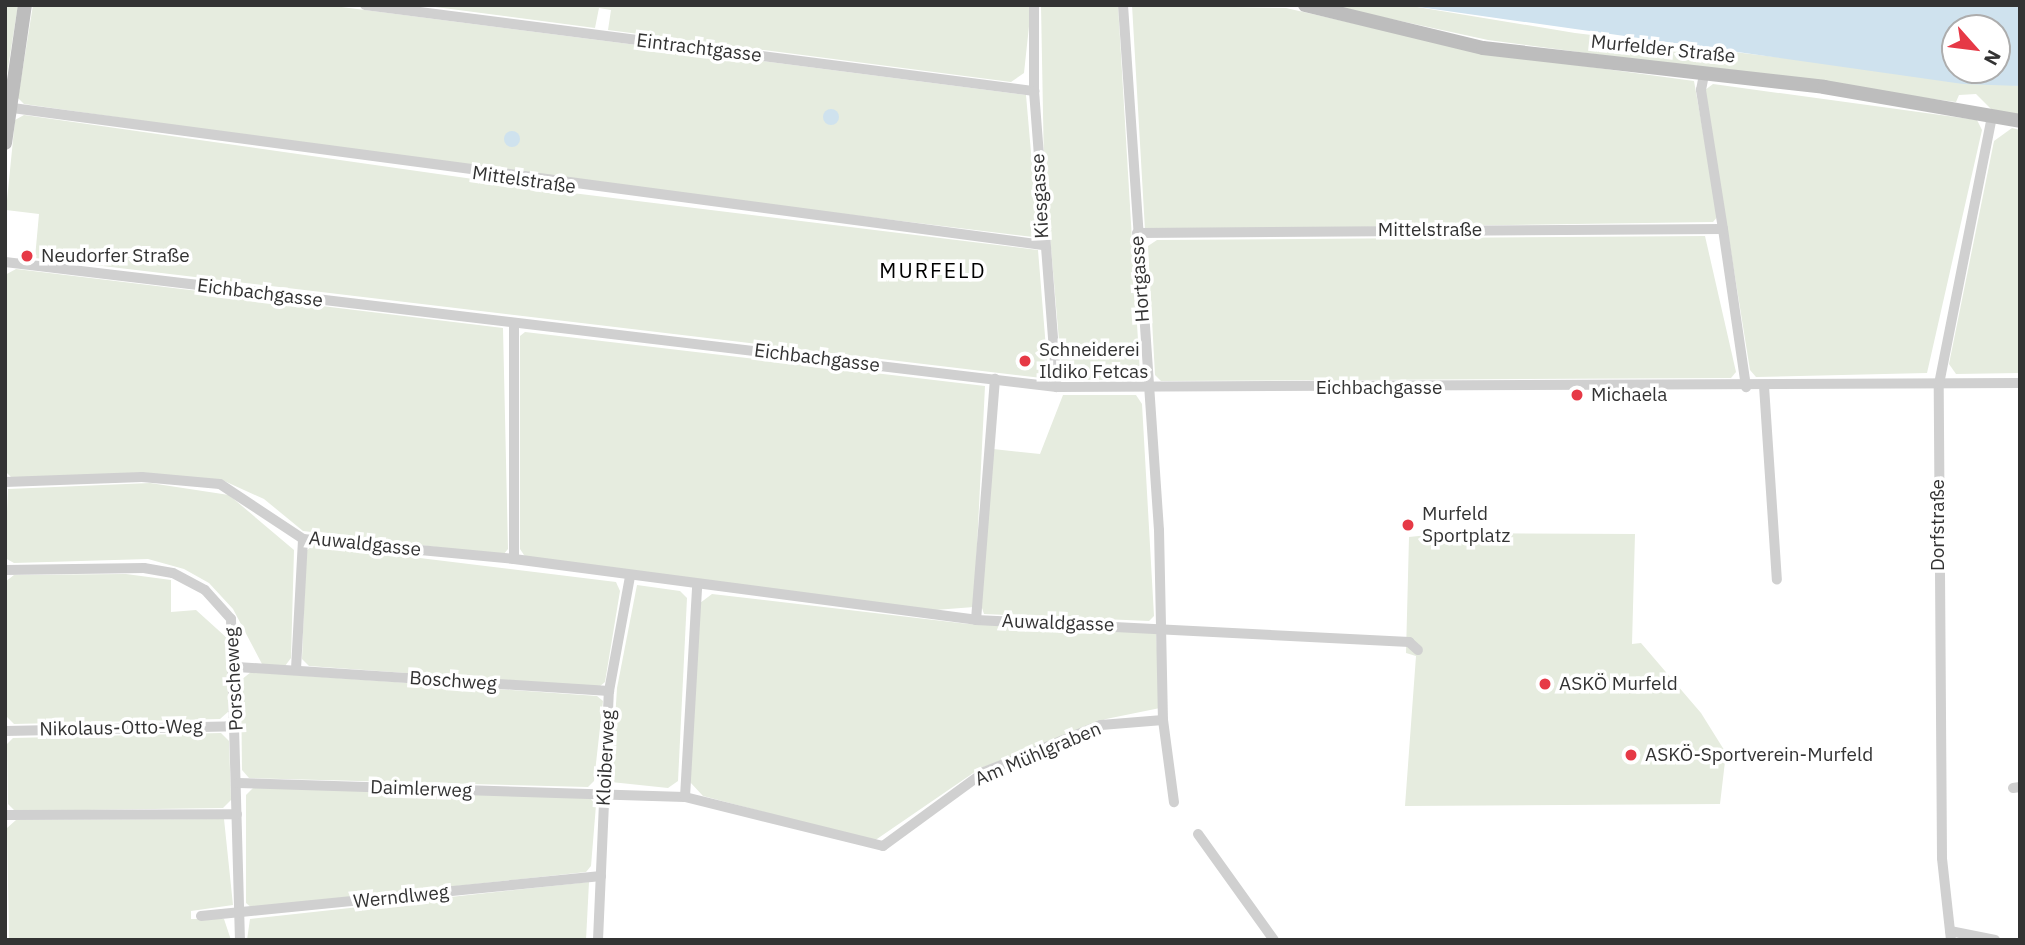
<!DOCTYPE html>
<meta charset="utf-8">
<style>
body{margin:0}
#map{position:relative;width:2025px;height:945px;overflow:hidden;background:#fff;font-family:"IBM Plex Sans",sans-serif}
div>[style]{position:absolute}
.green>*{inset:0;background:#e6ecdf}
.water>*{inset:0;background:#cfe2ee}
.round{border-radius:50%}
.street>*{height:10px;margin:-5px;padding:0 5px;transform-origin:5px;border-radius:5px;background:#d0d0d0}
.secondary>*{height:14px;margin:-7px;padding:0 7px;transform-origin:7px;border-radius:7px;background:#bdbdbd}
.dots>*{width:19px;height:19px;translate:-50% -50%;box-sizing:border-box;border:4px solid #fff;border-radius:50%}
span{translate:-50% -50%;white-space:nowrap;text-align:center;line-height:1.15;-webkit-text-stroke:7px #fff;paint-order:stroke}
.street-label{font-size:19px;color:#333}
.poi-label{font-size:19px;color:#333}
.left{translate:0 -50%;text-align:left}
.neighbourhood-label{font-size:21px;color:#000;letter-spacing:2px}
.frame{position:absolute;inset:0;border:7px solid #333;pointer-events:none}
.north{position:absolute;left:1941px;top:14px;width:70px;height:70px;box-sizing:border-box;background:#fff;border:2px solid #adadad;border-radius:50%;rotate:118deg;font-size:19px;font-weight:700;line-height:28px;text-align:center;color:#333}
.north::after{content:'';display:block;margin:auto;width:24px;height:32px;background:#e63946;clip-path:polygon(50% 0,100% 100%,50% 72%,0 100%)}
</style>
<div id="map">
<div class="green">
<i style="clip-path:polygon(5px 5px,18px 5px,5px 87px)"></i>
<i style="clip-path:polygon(33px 5px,326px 5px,1026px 95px,1038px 233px,1033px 237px,501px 172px,24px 104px,18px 98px)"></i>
<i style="clip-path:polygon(420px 5px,1030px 5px,1030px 17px,1024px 73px,1011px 82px,608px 30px,611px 10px,599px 8px,595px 28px)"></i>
<i style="clip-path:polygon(1041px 5px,1118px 5px,1140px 374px,1135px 380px,1070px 380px,1062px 375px,1044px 167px)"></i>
<i style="clip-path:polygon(1132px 5px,1286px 8px,1479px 52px,1694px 81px,1718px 216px,1713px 222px,1145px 230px)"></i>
<i style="clip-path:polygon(1327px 5px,1405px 5px,1575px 33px,2020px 86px,2020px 116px,1992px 110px,1976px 94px,1959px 95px,1956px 102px,1488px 40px)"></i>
<i style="clip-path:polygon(1713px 84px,1977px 120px,1982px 130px,1927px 373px,1756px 377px,1750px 370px,1705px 90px)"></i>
<i style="clip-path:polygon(24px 115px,564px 192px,1038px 250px,1048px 373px,1042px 378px,35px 258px,39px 214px,6px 210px,15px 120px)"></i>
<i style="clip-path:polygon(2012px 128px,2020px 130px,2020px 373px,1956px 374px,1949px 364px,1994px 141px)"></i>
<i style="clip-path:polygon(1705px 236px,1736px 372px,1731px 378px,1161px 381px,1155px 375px,1148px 246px,1157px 240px)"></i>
<i style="clip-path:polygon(16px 269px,503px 328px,508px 549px,503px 555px,303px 531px,264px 499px,222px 480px,11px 477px,5px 471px,5px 275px)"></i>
<i style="clip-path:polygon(525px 332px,985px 386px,974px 607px,935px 610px,526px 558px,520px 549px,520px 336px)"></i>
<i style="clip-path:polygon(1063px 395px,1136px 395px,1142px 404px,1154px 616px,1149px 621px,984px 614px,979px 599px,993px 449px,1040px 454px)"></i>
<i style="clip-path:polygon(150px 483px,229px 495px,294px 550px,291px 658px,285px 666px,262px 664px,233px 609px,209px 583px,184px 569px,148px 559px,14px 563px,5px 558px,8px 489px)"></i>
<i style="clip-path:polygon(1448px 533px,1635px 534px,1632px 644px,1641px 643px,1701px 713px,1726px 753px,1720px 804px,1405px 806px,1416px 656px,1406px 653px,1409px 537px)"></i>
<i style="clip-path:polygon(313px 545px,616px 582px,620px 591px,605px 682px,599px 687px,309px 666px,302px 659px,306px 551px)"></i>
<i style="clip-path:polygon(126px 574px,171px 580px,171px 612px,196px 610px,227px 638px,229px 711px,220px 719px,14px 724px,6px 716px,5px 582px,14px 575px)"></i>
<i style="clip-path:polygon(637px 585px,680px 591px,687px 598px,678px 781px,668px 788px,611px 782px,617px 688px)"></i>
<i style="clip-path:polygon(712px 594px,968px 624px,1156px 631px,1160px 708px,1106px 719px,979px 769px,874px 841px,703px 796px,690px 782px,700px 603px)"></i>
<i style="clip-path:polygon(251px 672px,597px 696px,603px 701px,594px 781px,588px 787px,249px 778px,242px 770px,241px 680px)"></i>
<i style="clip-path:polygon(221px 733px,229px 741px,231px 800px,223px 808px,15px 811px,8px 804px,7px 744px,13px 738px)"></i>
<i style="clip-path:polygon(254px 787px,589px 797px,596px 805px,591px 866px,586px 872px,252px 908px,246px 903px,246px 795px)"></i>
<i style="clip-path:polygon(224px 819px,233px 905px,191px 911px,191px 919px,224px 919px,231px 940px,9px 940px,7px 828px,16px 820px)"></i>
<i style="clip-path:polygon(589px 882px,586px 940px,247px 940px,250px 919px)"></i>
</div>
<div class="water">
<i style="clip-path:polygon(evenodd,1405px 5px,2020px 5px,2020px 86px,1963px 84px,1405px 5px,1955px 28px,1997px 28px,1997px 70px,1955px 70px,1955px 28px)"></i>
<i class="round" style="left:823px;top:109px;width:16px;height:16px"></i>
<i class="round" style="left:504px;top:131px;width:16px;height:16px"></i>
</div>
<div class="street">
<i style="left:365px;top:5px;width:675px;rotate:7.33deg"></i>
<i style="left:1034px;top:5px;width:86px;rotate:90deg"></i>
<i style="left:1034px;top:91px;width:297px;rotate:85.6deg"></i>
<i style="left:1123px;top:5px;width:526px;rotate:86.08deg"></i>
<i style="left:1159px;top:530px;width:190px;rotate:88.8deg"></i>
<i style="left:5px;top:107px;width:1047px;rotate:7.57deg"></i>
<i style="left:1723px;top:229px;width:160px;rotate:81.7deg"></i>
<i style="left:1137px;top:233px;width:586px;rotate:-0.39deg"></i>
<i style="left:1723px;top:229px;width:141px;rotate:-99deg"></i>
<i style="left:1701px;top:90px;width:16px;rotate:-79deg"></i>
<i style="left:5px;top:262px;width:1059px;rotate:6.78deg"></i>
<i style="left:1057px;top:387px;width:963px;rotate:-0.24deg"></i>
<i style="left:514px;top:323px;width:236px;rotate:90deg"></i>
<i style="left:1764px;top:386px;width:194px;rotate:86.2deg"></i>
<i style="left:5px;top:482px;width:137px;rotate:-2.1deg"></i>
<i style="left:142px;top:477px;width:78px;rotate:5.1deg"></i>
<i style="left:220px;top:484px;width:100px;rotate:33.5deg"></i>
<i style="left:303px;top:539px;width:212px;rotate:5.4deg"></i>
<i style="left:514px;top:559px;width:466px;rotate:7.5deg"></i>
<i style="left:976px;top:620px;width:434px;rotate:2.9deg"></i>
<i style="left:1409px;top:642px;width:12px;rotate:42deg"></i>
<i style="left:5px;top:570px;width:139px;rotate:-0.8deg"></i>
<i style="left:144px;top:568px;width:29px;rotate:10deg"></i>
<i style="left:173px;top:573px;width:36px;rotate:28deg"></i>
<i style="left:205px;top:590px;width:39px;rotate:48deg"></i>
<i style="left:231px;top:619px;width:321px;rotate:88.4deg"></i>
<i style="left:976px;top:620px;width:242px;rotate:-85.5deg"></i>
<i style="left:237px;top:667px;width:373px;rotate:3.7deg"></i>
<i style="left:296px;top:669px;width:130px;rotate:-86.9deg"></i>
<i style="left:5px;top:731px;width:231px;rotate:-1.2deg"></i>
<i style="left:238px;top:783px;width:447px;rotate:1.8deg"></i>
<i style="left:685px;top:797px;width:204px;rotate:13.9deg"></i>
<i style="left:883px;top:846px;width:125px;rotate:-36.2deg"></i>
<i style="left:984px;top:772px;width:126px;rotate:-21.9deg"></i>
<i style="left:1101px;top:725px;width:62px;rotate:-4.6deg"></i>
<i style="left:1163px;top:720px;width:83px;rotate:82.4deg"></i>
<i style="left:2013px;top:788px;width:7px;rotate:-8deg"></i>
<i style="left:685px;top:797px;width:210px;rotate:-86.7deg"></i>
<i style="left:5px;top:815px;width:232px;rotate:-0.2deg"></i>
<i style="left:1198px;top:834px;width:130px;rotate:54.4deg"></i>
<i style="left:201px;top:916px;width:402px;rotate:-5.7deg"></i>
<i style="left:1950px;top:931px;width:46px;rotate:11.3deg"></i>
<i style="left:598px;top:940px;width:249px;rotate:-87.5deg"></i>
<i style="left:609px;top:691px;width:116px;rotate:-79.6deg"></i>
<i style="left:1951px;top:940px;width:82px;rotate:-96.3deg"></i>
<i style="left:1942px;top:858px;width:474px;rotate:-90.4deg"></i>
<i style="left:1939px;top:384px;width:273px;rotate:-78.8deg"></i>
</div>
<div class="secondary">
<i style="left:1305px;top:5px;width:183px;rotate:13.6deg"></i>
<i style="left:1483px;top:48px;width:343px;rotate:6.5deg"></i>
<i style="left:1824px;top:87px;width:199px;rotate:9.8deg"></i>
<i style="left:5px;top:143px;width:139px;rotate:-81.8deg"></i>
</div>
<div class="dots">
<i style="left:27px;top:256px;background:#e63946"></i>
<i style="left:1025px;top:361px;background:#e63946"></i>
<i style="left:1577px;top:395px;background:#e63946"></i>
<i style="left:1408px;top:525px;background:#e63946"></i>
<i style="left:1545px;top:684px;background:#e63946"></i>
<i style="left:1631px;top:755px;background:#e63946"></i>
</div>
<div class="street-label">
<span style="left:699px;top:48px;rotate:7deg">Eintrachtgasse</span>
<span style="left:1663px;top:49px;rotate:6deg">Murfelder Straße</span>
<span style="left:524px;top:180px;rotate:8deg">Mittelstraße</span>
<span style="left:1040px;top:196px;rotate:-93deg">Kiesgasse</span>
<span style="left:1430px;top:230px">Mittelstraße</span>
<span style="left:1140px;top:279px;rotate:-94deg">Hortgasse</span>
<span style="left:260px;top:293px;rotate:7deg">Eichbachgasse</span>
<span style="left:817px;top:358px;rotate:7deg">Eichbachgasse</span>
<span style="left:1379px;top:388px">Eichbachgasse</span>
<span style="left:1938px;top:525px;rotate:-90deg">Dorfstraße</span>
<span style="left:365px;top:544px;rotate:6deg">Auwaldgasse</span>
<span style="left:1058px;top:623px;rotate:2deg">Auwaldgasse</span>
<span style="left:234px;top:679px;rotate:-93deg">Porscheweg</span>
<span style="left:453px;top:681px;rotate:4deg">Boschweg</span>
<span style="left:121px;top:728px;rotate:-1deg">Nikolaus-Otto-Weg</span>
<span style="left:1038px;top:754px;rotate:-23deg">Am Mühlgraben</span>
<span style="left:606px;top:758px;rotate:-87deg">Kloiberweg</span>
<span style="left:421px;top:789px;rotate:2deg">Daimlerweg</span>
<span style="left:401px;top:897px;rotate:-6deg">Werndlweg</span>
</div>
<div class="poi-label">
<span class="left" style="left:41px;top:256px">Neudorfer Straße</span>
<span class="left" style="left:1039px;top:361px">Schneiderei<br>Ildiko Fetcas</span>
<span class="left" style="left:1591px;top:395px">Michaela</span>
<span class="left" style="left:1422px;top:525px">Murfeld<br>Sportplatz</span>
<span class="left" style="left:1559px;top:684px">ASKÖ Murfeld</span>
<span class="left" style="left:1645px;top:755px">ASKÖ-Sportverein-Murfeld</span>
</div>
<div class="neighbourhood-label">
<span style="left:933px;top:270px">MURFELD</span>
</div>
<div class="frame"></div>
<div class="north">N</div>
</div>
